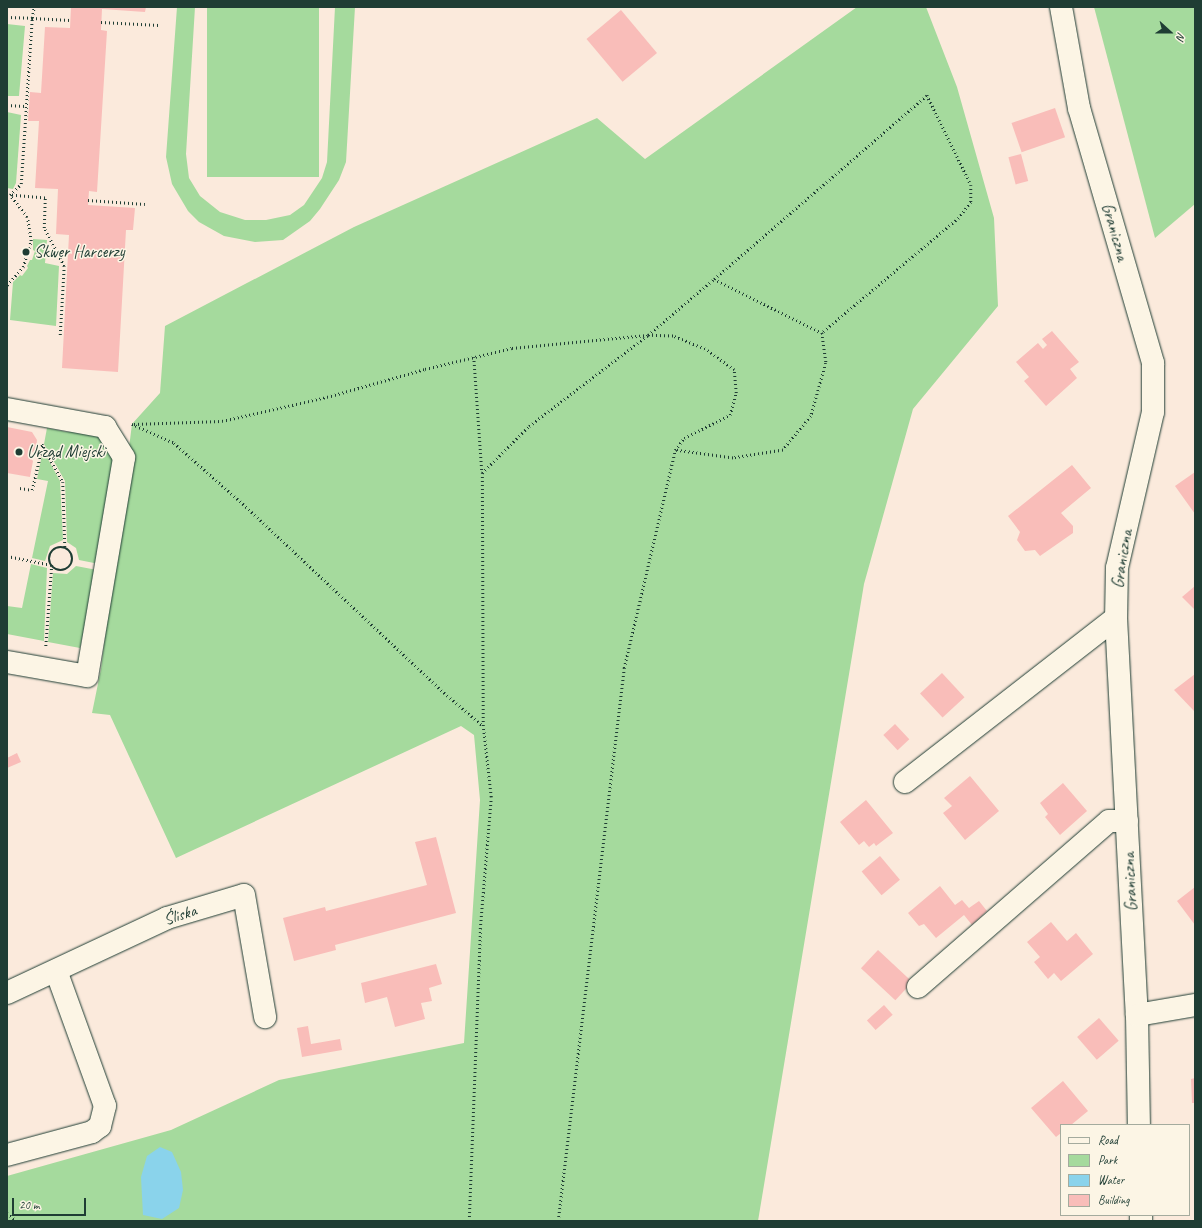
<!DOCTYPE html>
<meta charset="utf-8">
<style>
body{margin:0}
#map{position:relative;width:1202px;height:1228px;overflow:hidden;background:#fbeadc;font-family:Caveat,sans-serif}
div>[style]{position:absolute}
.green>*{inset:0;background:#a5da9d;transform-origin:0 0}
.water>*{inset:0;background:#8ad3eb}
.building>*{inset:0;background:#f9bdb9;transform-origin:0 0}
.path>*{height:2.5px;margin-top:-1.25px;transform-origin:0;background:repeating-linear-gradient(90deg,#1f3d34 0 1px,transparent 0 4px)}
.path>.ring{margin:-1.25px;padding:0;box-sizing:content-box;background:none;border:2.5px solid #1f3d34;border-radius:50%}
.roads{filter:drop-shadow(0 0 1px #1f3d34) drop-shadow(0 0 1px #1f3d34)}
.minor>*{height:22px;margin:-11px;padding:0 11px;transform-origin:11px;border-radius:11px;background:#fcf5e5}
.dots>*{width:11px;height:11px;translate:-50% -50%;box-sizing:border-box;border:2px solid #fcf5e5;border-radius:50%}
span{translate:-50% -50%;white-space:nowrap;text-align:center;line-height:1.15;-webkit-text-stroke:3px #fcf5e5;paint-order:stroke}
.street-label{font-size:17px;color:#1f3d34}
.poi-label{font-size:17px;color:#1f3d34}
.left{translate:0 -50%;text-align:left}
.frame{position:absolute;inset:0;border:8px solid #1f3d34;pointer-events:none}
.legend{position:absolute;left:1060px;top:1124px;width:130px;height:92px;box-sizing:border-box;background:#fcf5e5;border:1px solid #a4ab9e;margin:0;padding:5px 7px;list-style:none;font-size:12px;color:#1f3d34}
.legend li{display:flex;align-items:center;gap:8px;height:20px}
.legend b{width:20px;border:1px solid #a4ab9e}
.north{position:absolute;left:1150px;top:12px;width:40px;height:40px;-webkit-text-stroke:3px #fcf5e5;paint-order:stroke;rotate:111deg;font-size:11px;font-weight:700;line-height:16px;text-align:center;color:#1f3d34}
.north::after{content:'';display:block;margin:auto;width:14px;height:18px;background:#1f3d34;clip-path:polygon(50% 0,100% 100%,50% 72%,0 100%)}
.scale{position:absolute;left:12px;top:1198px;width:74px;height:18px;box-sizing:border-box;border:2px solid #1f3d34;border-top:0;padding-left:5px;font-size:12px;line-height:14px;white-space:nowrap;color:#1f3d34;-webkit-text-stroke:3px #fcf5e5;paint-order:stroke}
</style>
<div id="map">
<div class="green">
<i style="clip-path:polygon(177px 7px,195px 7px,186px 154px,189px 178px,200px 196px,220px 212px,245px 220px,266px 220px,290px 215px,304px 205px,322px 178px,327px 162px,335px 7px,355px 7px,346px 162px,339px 180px,320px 209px,310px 221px,283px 240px,255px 242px,224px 236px,199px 222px,188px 211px,172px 184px,166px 157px)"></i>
<i style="left:207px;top:7px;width:112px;height:170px"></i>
<i style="clip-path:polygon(857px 7px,926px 7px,957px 87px,994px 218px,998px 306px,913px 409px,864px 584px,758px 1221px,7px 1221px,7px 1176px,171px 1130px,279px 1080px,464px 1043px,480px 800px,474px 735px,461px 726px,176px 858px,110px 715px,92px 713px,101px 669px,132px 424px,160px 393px,165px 326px,354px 227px,597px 118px,645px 159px)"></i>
<i style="clip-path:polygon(1094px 7px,1195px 7px,1195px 204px,1155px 238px)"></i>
<i style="clip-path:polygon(7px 24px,25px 26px,19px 96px,7px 96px)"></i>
<i style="clip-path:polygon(7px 112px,21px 115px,16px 183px,13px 189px,7px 188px)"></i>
<i style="clip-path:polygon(33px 239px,47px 240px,45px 263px,59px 266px,56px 326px,10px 320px,13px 282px,20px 275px,22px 276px,28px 268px,27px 266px,30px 260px,32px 260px,35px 251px,33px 250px)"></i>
<i style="clip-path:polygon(47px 428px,67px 432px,94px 429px,115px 452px,99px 564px,79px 560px,76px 548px,67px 542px,65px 481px,44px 444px)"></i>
<i style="clip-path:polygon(43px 450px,60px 481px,63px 540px,50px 546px,45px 561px,32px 558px,48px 481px,37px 479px)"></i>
<i style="clip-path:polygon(31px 564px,47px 568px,44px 641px,7px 634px,7px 606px,22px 608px)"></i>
<i style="clip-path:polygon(76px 566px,97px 570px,80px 648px,48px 642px,53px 573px,67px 574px)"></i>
</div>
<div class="water">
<i style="clip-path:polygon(160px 1147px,172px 1152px,181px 1172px,183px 1190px,179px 1208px,162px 1219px,143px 1215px,141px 1177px,147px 1156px)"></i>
</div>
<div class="building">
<i style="clip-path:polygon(71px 7px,146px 7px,145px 12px,102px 9px,101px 30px,107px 31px,97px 192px,89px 191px,88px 205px,135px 208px,133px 230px,126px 230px,118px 372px,62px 368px,69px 235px,56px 234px,58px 189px,35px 188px,39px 121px,28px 121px,30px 92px,41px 93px,45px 27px,70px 28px)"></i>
<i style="left:621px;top:10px;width:56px;height:45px;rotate:50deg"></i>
<i style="left:1055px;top:108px;width:31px;height:46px;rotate:71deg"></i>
<i style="left:1021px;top:154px;width:28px;height:13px;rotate:75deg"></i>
<i style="clip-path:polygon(1052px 331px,1079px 362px,1070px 369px,1077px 378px,1046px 406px,1024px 381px,1029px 377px,1016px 362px,1038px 343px,1043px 349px,1047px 345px,1042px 339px)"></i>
<i style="clip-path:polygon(7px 427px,32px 432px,37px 440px,36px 450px,28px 455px,33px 461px,30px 477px,7px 473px)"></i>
<i style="clip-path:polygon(1072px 465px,1091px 488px,1061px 513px,1073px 526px,1073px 533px,1040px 556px,1035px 550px,1025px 551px,1017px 540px,1020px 532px,1008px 516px)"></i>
<i style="clip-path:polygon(1195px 472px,1195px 514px,1175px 486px)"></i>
<i style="clip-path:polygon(1195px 586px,1195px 610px,1182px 597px)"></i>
<i style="left:942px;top:673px;width:33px;height:30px;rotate:47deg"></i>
<i style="clip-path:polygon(1195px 674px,1195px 712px,1174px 690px)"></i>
<i style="left:895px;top:724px;width:21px;height:16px;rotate:47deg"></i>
<i style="clip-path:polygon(17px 753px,21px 762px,7px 768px,7px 758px)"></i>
<i style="clip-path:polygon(970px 776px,999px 811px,965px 840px,943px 813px,952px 806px,944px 798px)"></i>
<i style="clip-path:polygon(1063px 783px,1087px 811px,1060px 835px,1045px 817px,1048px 814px,1040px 803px)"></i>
<i style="clip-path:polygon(866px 800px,893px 833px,876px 846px,874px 843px,869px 847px,864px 841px,859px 845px,840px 822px)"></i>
<i style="clip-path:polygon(436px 837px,456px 913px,335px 945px,336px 950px,294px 961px,283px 918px,325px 907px,326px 911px,427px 885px,415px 842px)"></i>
<i style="left:880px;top:856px;width:31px;height:24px;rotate:50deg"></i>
<i style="clip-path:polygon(940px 886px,955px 905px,962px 900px,969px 908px,979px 901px,987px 911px,972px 925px,964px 915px,936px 938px,924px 924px,919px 926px,908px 913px)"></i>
<i style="clip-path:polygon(1195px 887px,1195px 925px,1177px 901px)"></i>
<i style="clip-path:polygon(1051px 922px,1067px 941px,1076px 933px,1093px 954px,1061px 981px,1054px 973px,1048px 979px,1034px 962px,1040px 957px,1027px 942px)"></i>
<i style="left:878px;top:950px;width:47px;height:25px;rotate:43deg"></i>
<i style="clip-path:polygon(436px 964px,442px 984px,429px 988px,432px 1001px,421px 1003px,425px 1019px,395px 1027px,387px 997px,365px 1003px,361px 983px)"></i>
<i style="left:884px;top:1005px;width:13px;height:23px;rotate:48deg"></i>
<i style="left:1099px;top:1018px;width:30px;height:29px;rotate:49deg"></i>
<i style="clip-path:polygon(308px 1026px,311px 1044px,340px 1039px,342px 1050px,302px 1057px,297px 1028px)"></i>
<i style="clip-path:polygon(1195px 1078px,1195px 1103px,1192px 1103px,1191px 1079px)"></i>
<i style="clip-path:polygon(1063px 1081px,1088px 1111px,1071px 1125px,1061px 1125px,1061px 1133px,1056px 1137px,1031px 1108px)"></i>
</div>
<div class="path">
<i style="left:7px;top:17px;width:25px;rotate:2deg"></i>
<i style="left:32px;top:18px;width:11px;rotate:-80deg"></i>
<i style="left:101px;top:22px;width:58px;rotate:3deg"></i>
<i style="left:7px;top:105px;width:18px;rotate:3deg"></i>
<i style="left:88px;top:200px;width:57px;rotate:4deg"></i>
<i style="left:714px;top:279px;width:281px;rotate:-40.8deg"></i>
<i style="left:927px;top:95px;width:100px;rotate:63.9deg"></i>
<i style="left:971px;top:185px;width:17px;rotate:90deg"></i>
<i style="left:971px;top:202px;width:20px;rotate:127deg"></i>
<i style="left:959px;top:218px;width:179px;rotate:140deg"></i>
<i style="left:7px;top:285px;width:24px;rotate:-48deg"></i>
<i style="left:23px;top:267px;width:27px;rotate:-73deg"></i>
<i style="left:31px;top:241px;width:24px;rotate:-99deg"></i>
<i style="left:27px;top:217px;width:28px;rotate:-128deg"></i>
<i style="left:60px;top:335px;width:69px;rotate:-86.7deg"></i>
<i style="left:64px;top:266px;width:43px;rotate:-117.8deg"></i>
<i style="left:44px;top:228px;width:30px;rotate:-88deg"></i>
<i style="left:45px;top:198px;width:35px;rotate:-175deg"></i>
<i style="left:10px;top:195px;width:16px;rotate:-45deg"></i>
<i style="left:21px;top:184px;width:166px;rotate:-86.2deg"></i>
<i style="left:32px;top:18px;width:38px;rotate:3deg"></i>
<i style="left:474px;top:357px;width:115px;rotate:86deg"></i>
<i style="left:132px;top:424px;width:46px;rotate:24.3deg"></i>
<i style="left:174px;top:443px;width:88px;rotate:41.3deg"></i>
<i style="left:240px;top:501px;width:276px;rotate:43.2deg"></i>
<i style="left:441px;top:690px;width:55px;rotate:40.6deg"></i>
<i style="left:483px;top:726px;width:253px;rotate:-90.2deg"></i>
<i style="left:482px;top:473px;width:66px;rotate:-45deg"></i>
<i style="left:529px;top:426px;width:150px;rotate:-37.4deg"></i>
<i style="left:134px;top:424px;width:88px;rotate:-2deg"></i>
<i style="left:222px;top:421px;width:108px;rotate:-12.9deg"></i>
<i style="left:327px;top:397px;width:102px;rotate:-15.9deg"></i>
<i style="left:425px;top:369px;width:89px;rotate:-13.6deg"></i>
<i style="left:512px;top:348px;width:136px;rotate:-5.5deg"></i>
<i style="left:42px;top:444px;width:43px;rotate:61.1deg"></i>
<i style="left:63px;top:482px;width:65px;rotate:88.2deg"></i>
<i style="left:20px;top:488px;width:12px;rotate:9deg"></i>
<i style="left:32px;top:490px;width:47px;rotate:-76.6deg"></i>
<i class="ring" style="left:49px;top:547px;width:21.5px;height:21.5px"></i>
<i style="left:7px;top:556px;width:46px;rotate:11.3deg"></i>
<i style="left:52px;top:565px;width:81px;rotate:94.2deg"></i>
<i style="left:7px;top:1213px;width:13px;rotate:39deg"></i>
<i style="left:469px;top:1221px;width:292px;rotate:-87.8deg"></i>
<i style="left:480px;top:929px;width:132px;rotate:-85.2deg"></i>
<i style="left:491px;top:797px;width:71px;rotate:-96.4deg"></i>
<i style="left:558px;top:1221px;width:557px;rotate:-83.19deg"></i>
<i style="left:624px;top:668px;width:224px;rotate:-76.8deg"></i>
<i style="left:675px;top:450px;width:15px;rotate:-53deg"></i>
<i style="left:684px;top:438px;width:51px;rotate:-26.6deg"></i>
<i style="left:730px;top:415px;width:23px;rotate:-75deg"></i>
<i style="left:736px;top:393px;width:23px;rotate:-95deg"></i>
<i style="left:734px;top:370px;width:36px;rotate:-144deg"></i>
<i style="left:705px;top:349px;width:35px;rotate:-158deg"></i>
<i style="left:673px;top:336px;width:25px;rotate:-178deg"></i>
<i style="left:648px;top:335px;width:87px;rotate:-40.3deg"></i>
<i style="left:714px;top:279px;width:121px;rotate:26.6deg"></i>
<i style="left:822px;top:333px;width:30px;rotate:82deg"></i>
<i style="left:826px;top:363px;width:55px;rotate:105.8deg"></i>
<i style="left:811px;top:416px;width:44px;rotate:129.5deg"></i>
<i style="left:783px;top:450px;width:51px;rotate:170.9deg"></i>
<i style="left:733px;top:458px;width:59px;rotate:-172.1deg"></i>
</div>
<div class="roads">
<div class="minor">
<i style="left:1061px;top:7px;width:103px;rotate:79.9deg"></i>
<i style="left:1079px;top:108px;width:266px;rotate:73.8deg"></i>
<i style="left:1153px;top:363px;width:49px;rotate:90deg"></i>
<i style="left:1153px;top:412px;width:160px;rotate:103deg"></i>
<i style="left:1117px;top:568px;width:50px;rotate:91.1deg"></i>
<i style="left:1116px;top:618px;width:398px;rotate:87deg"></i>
<i style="left:1137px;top:1015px;width:110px;rotate:89deg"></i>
<i style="left:7px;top:409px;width:100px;rotate:10.4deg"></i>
<i style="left:105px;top:427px;width:36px;rotate:58deg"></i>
<i style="left:124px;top:458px;width:221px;rotate:99.6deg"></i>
<i style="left:87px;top:676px;width:81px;rotate:-170.1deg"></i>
<i style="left:905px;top:782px;width:267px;rotate:-37.9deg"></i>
<i style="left:918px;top:987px;width:253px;rotate:-41deg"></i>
<i style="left:1109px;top:821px;width:18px"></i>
<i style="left:7px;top:993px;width:177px;rotate:-25.1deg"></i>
<i style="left:167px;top:918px;width:80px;rotate:-16.6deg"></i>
<i style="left:244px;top:895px;width:124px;rotate:80.2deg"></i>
<i style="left:1137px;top:1015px;width:59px;rotate:-9.8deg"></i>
<i style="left:7px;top:1155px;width:88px;rotate:-15.1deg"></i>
<i style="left:92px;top:1132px;width:10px;rotate:-37deg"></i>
<i style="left:100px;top:1126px;width:21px;rotate:-76deg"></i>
<i style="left:105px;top:1106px;width:144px;rotate:-109.9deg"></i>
<i style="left:1141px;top:1215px;width:6px;rotate:90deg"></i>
</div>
</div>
<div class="dots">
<i style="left:26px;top:252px;background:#1f3d34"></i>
<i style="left:19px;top:452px;background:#1f3d34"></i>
</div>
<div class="street-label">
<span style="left:1115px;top:232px;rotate:74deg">Graniczna</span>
<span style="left:1122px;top:559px;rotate:-81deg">Graniczna</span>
<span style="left:1130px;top:882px;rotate:-93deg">Graniczna</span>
<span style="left:180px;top:915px;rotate:-18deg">Śliska</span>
</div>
<div class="poi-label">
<span class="left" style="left:34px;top:252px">Skwer Harcerzy</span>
<span class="left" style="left:27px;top:452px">Urząd Miejski</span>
</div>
<div class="frame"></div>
<ul class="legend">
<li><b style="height:5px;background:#fcf5e5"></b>Road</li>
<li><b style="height:11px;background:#a5da9d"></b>Park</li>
<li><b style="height:11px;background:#8ad3eb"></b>Water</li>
<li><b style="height:11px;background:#f9bdb9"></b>Building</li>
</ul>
<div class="north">N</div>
<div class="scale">20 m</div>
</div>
